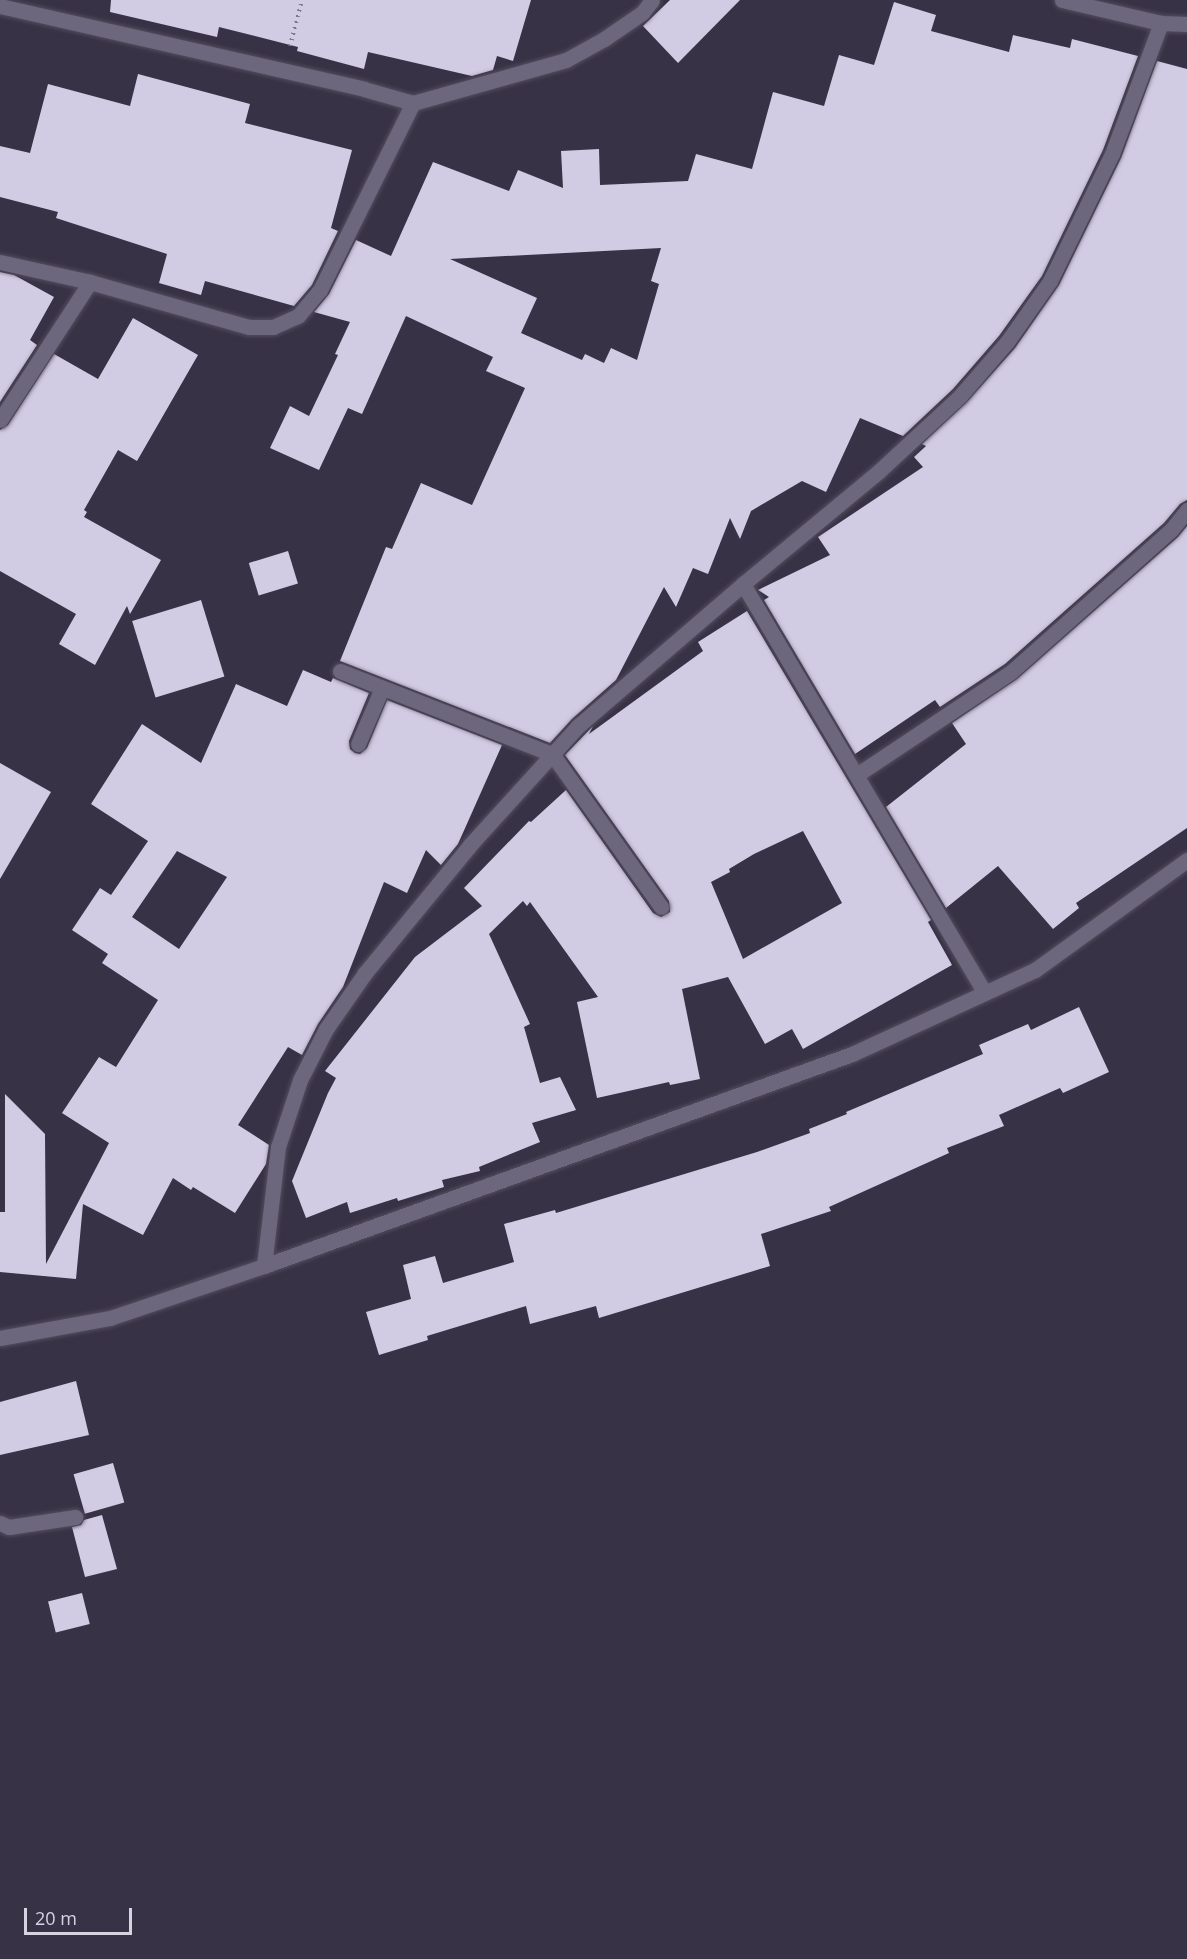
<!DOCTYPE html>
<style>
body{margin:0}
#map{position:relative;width:1187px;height:1959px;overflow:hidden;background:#383246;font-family:"Open Sans",sans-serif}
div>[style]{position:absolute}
.building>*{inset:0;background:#d2cbe4;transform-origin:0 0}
.path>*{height:4px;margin-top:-2px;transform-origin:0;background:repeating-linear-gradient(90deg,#7d7889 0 1.5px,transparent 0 6px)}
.roads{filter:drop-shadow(0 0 2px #534e5e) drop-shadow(0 0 2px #534e5e)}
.service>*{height:15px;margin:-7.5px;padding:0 7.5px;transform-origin:7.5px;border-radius:7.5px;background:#6d677d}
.minor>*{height:15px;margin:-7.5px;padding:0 7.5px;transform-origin:7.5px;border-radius:7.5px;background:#6d677d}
.tertiary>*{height:15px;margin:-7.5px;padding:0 7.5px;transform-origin:7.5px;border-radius:7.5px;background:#6d677d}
span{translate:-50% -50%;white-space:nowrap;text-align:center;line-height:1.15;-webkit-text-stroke:6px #383246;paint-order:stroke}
.scale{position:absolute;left:24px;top:1908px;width:108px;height:27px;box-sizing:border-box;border:3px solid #d7d3e0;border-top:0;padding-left:8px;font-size:18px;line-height:21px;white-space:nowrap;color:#d7d3e0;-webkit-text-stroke:4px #383246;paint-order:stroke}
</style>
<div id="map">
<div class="building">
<div style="clip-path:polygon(111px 0,531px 0,513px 61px,497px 56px,493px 70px,472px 76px,368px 52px,364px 69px,297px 51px,298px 47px,219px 27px,217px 37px,110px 12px)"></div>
<div style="clip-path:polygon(670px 0,740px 0,678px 63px,643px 26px)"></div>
<div style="clip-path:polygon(evenodd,894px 2px,936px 15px,931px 31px,1009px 52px,1013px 35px,1070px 48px,1072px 39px,1138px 56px,1103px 150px,1042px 276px,999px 336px,953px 389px,903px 436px,860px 418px,826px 492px,802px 481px,751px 511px,740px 539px,730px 518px,708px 574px,693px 568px,676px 607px,664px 587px,616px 680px,572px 719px,550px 743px,340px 661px,386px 547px,392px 549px,421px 483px,472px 505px,525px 388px,486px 371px,493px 357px,406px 316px,362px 414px,348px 408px,319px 470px,270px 448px,290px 406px,309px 416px,338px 355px,335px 354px,350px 322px,314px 312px,329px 294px,356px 240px,391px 256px,433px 162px,509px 191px,518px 170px,563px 188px,561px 151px,599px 149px,600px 185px,688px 181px,696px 154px,752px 169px,773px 92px,824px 106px,839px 55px,874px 65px,894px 2px,661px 248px,651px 281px,659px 284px,637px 360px,611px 348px,604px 363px,585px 354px,582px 360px,521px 333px,537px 298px,450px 259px,661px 248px)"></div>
<div style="clip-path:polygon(1157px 61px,1187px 69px,1187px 500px,1180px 504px,1164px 523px,1005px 664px,940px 707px,935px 700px,855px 754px,764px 600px,769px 597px,758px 590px,830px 555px,818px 537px,923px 467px,914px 457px,926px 446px,922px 444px,967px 402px,1015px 348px,1059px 285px,1121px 158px)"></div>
<div style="clip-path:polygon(138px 74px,250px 104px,245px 123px,352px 150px,331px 228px,338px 231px,312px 285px,294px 306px,205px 281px,201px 295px,159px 283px,167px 254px,56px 218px,58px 212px,0 197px,0 146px,30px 153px,48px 84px,130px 106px)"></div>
<div style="clip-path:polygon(0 272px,14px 275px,54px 297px,30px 340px,37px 345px,0 402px)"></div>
<div style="clip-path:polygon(133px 318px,198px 355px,137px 461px,118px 450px,84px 510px,87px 512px,84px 517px,161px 560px,130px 614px,127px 606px,95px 665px,59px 644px,76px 614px,0 571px,0 430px,8px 425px,54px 354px,98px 379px)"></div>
<div style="clip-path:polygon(1187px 526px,1187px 828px,1076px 903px,1079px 908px,1053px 929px,998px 866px,946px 908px,886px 807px,966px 744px,952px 723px,1017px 679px,1178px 537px)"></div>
<div style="left:288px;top:551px;width:34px;height:41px;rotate:73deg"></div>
<div style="left:201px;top:600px;width:80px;height:72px;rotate:73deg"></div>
<div style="clip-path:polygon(evenodd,747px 611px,931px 920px,928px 922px,952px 965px,803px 1049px,792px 1029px,765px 1044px,728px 977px,682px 989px,700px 1079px,670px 1085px,669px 1082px,597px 1098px,577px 1002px,598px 997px,530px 902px,527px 906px,523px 901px,489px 934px,530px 1024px,524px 1027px,540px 1083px,560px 1077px,576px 1110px,532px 1123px,540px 1142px,479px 1167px,480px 1171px,442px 1180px,444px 1187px,398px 1201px,397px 1198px,350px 1213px,347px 1202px,306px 1218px,292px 1181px,328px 1093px,336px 1078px,325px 1071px,415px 957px,482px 906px,464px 888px,529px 821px,531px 822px,566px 790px,653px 913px,661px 917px,670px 912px,669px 901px,565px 755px,593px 726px,589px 734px,703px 651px,698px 642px,747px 611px,803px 831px,842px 903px,743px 959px,711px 882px,730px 872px,729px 869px,754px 854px,803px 831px)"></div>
<div style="clip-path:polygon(evenodd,303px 670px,331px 682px,333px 678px,369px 693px,349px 741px,350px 749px,355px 753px,360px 754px,367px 748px,387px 700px,502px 745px,458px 844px,441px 865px,426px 850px,407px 893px,384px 882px,343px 987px,318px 1024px,302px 1055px,288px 1047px,238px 1125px,269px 1145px,266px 1164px,235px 1213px,193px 1187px,191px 1190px,173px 1178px,143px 1235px,83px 1204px,76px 1279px,0 1272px,0 1212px,5px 1212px,5px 1094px,45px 1134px,46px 1264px,109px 1143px,62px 1113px,99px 1057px,116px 1067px,158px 1000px,102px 963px,108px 954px,72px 930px,100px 888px,111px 895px,148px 841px,91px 804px,142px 724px,201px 763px,236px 684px,287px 706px,303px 670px,177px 851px,227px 877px,179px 949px,132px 917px,177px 851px)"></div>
<div style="clip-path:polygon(0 763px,51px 792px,0 879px)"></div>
<div style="clip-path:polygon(1079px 1007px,1109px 1072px,1063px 1093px,1060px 1088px,999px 1115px,1004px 1126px,947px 1148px,949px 1153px,829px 1207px,831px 1211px,761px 1234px,770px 1266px,599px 1318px,596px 1306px,530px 1324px,526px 1306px,427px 1336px,428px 1340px,379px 1355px,366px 1312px,411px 1299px,403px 1265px,435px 1256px,443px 1283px,514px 1262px,504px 1224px,555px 1210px,556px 1213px,757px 1152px,810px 1133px,809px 1129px,847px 1114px,846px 1112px,983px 1054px,979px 1045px,1028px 1024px,1031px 1030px)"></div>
<div style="clip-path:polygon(76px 1381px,89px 1435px,0 1455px,0 1402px)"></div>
<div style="left:113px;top:1463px;width:41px;height:41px;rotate:74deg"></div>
<div style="clip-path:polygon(102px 1515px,117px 1569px,85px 1577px,72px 1527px,81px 1525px,84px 1520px)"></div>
<div style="left:82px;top:1593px;width:32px;height:35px;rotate:76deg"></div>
</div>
<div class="path">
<div style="left:290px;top:46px;width:48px;rotate:-75.4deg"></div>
</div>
<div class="roads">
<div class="service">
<div style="left:358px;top:744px;width:61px;rotate:-66.8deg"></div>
<div style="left:0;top:1523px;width:10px;rotate:24deg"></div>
<div style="left:9px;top:1527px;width:67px;rotate:-8.6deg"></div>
</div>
<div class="minor">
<div style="left:0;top:6px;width:373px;rotate:12.8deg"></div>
<div style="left:364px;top:89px;width:51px;rotate:15.9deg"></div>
<div style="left:0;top:262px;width:92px;rotate:12.5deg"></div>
<div style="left:90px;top:282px;width:165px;rotate:15.8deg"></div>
<div style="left:249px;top:327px;width:24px"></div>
<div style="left:273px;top:327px;width:27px;rotate:-24deg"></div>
<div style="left:298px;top:316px;width:34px;rotate:-50deg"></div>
<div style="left:320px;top:290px;width:209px;rotate:-63.6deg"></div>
<div style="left:413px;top:103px;width:159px;rotate:-15.7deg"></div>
<div style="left:566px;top:60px;width:43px;rotate:-28.9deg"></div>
<div style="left:604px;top:39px;width:46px;rotate:-34.4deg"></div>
<div style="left:642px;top:13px;width:16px;rotate:-52deg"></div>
<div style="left:0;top:420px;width:165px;rotate:-56.9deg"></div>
<div style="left:743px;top:584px;width:475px;rotate:59.4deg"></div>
<div style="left:340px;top:671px;width:228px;rotate:21.4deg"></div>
<div style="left:552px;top:754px;width:188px;rotate:54.5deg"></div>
<div style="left:858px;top:774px;width:184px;rotate:-33.7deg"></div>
<div style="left:1011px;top:672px;width:214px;rotate:-41.6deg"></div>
<div style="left:1171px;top:530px;width:26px;rotate:-51deg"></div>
<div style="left:264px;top:1266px;width:120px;rotate:-83.3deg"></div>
<div style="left:278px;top:1147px;width:71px;rotate:-71.8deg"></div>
<div style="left:300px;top:1080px;width:57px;rotate:-63deg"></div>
<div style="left:326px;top:1029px;width:68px;rotate:-55.1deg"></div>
<div style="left:365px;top:973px;width:166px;rotate:-50.6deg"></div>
<div style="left:470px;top:845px;width:161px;rotate:-47.8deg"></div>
<div style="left:578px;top:726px;width:218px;rotate:-40.7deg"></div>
<div style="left:743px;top:584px;width:175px;rotate:-39.7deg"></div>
<div style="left:878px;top:472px;width:112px;rotate:-42.8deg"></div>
<div style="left:960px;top:396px;width:72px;rotate:-49deg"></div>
<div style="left:1007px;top:342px;width:75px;rotate:-54.8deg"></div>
<div style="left:1050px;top:281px;width:141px;rotate:-64deg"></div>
<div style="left:1112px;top:154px;width:140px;rotate:-69.5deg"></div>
</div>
<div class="tertiary">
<div style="left:1062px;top:0;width:102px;rotate:13.1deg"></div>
<div style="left:1161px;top:23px;width:26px;rotate:2deg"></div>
<div style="left:0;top:1338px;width:112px;rotate:-10.3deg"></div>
<div style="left:110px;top:1318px;width:163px;rotate:-18.7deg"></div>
<div style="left:264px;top:1266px;width:625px;rotate:-19.83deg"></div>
<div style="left:852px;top:1054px;width:201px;rotate:-24.7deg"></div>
<div style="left:1035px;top:970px;width:188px;rotate:-35.9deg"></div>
</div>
</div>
<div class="scale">20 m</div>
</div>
